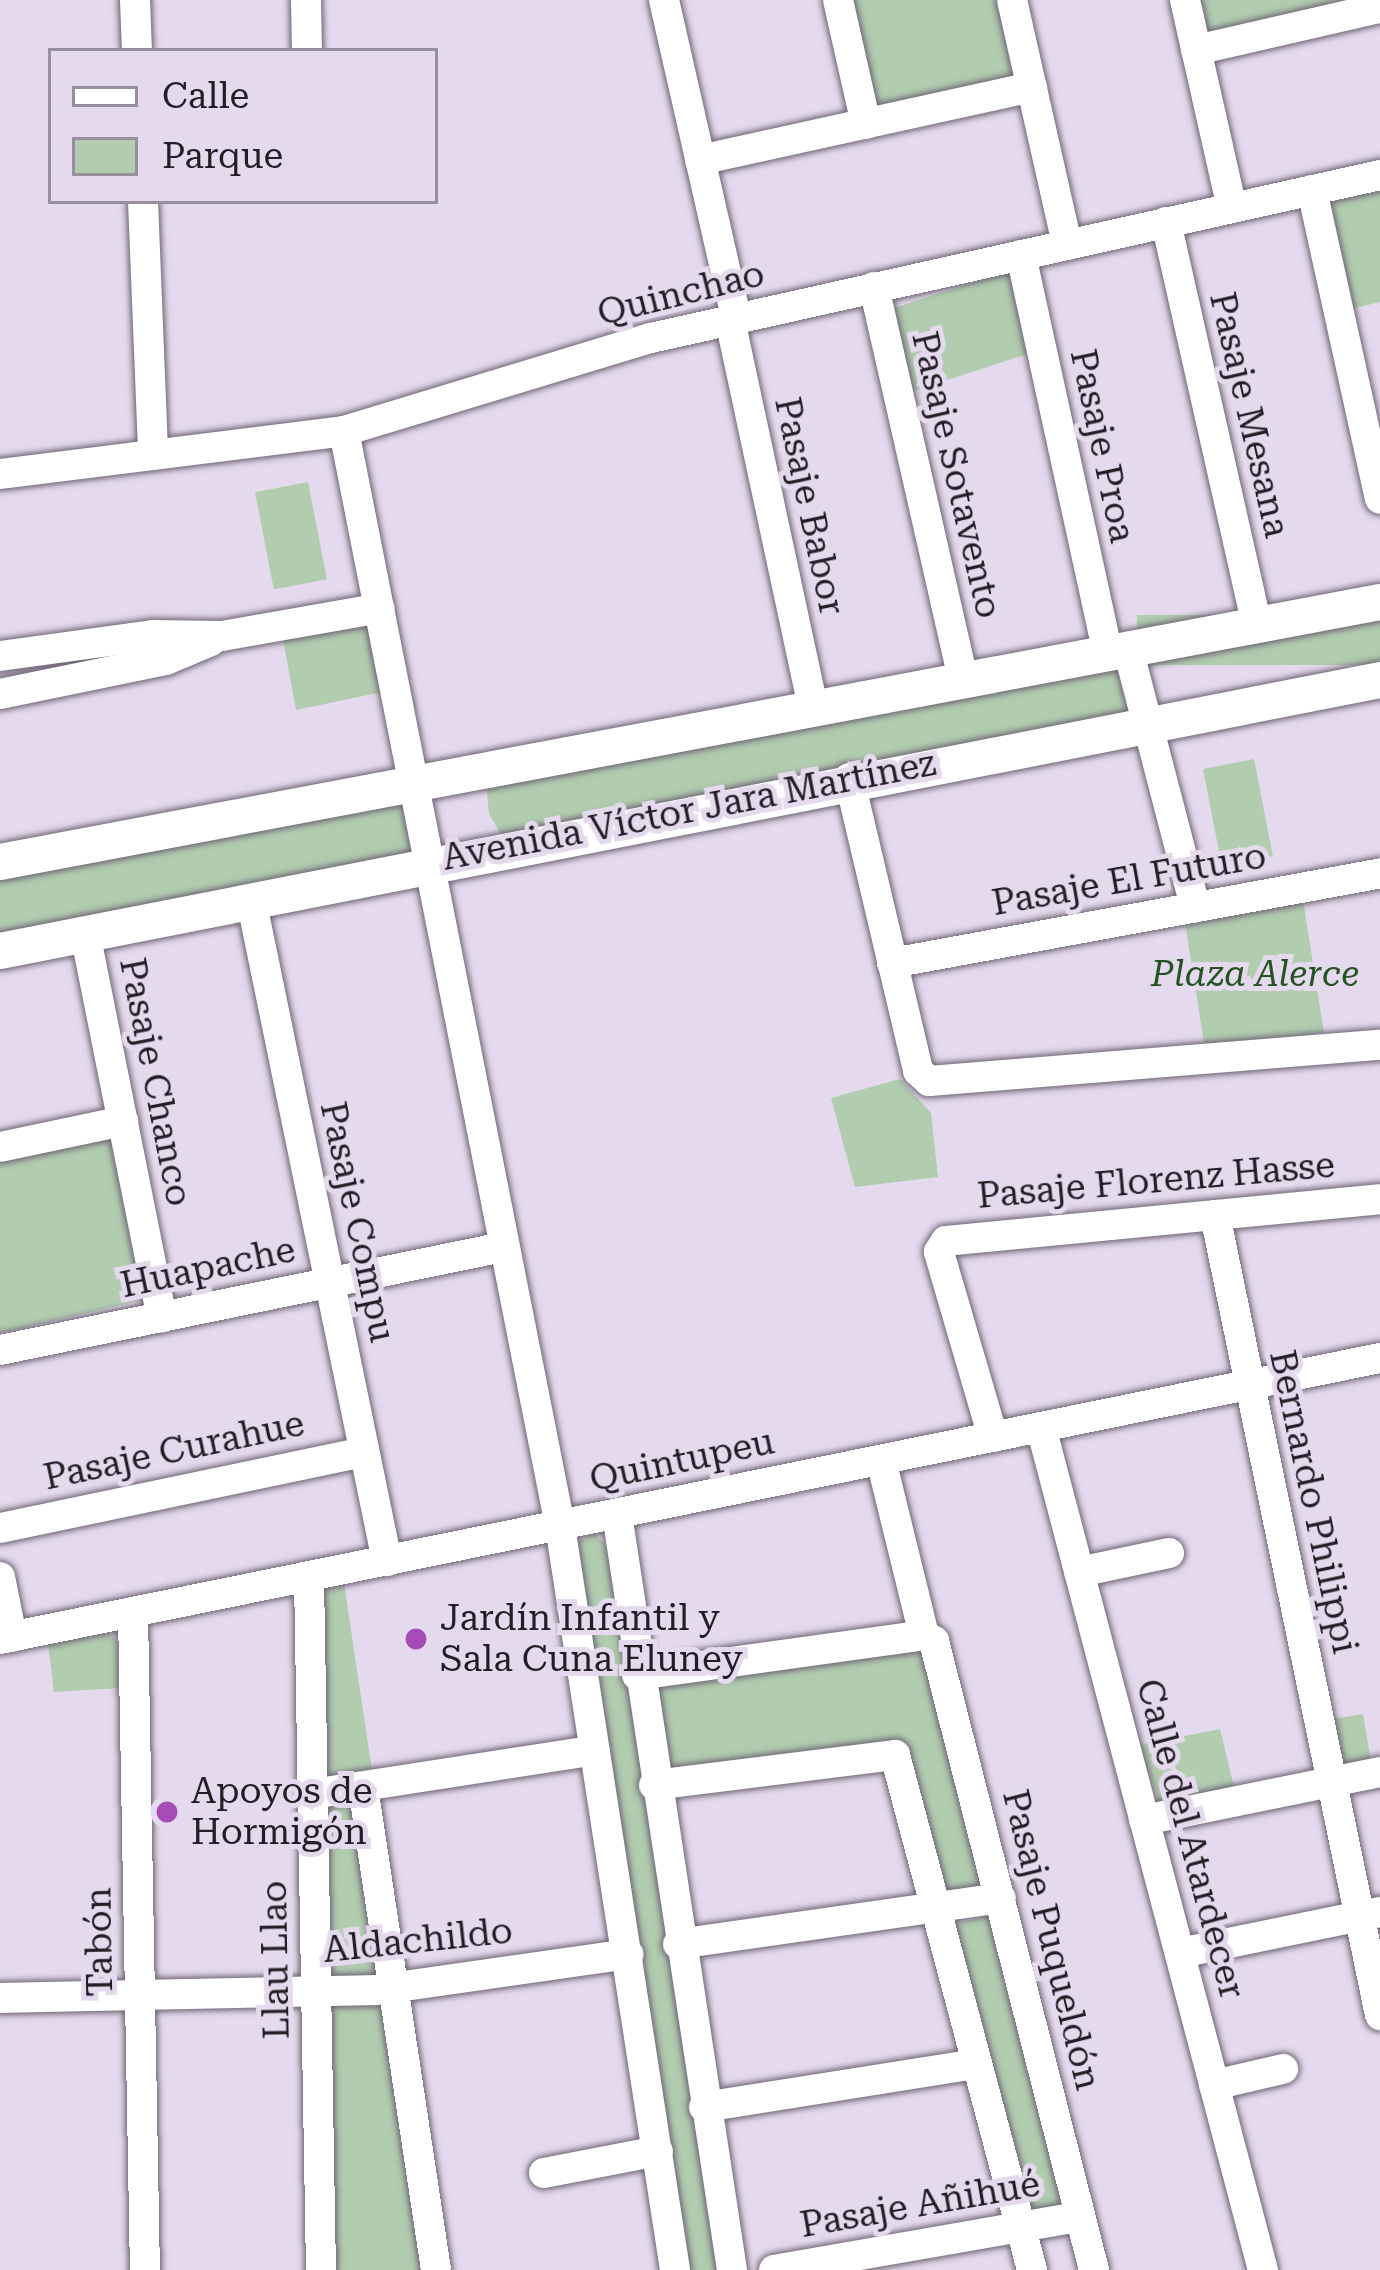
<!DOCTYPE html>
<meta charset="utf-8">
<style>
body{margin:0}
#map{position:relative;width:1380px;height:2270px;overflow:hidden;background:#e5daed;font-family:"Roboto Serif",serif}
div>[style]{position:absolute}
.green>*{inset:0;background:#b1ccaf;transform-origin:0 0}
.roads{filter:drop-shadow(0 0 3px #6f6576) drop-shadow(0 0 3px #6f6576)}
.minor>*{height:30px;margin:-15px;padding:0 15px;transform-origin:15px;border-radius:15px;background:#fff}
.major>*{height:36px;margin:-18px;padding:0 18px;transform-origin:18px;border-radius:18px;background:#fff}
.dots>*{width:33px;height:33px;translate:-50% -50%;box-sizing:border-box;border:6px solid #e5daed;border-radius:50%}
span{translate:-50% -50%;white-space:nowrap;text-align:center;line-height:1.15;-webkit-text-stroke:10px #e5daed;paint-order:stroke}
.street-label{font-size:36px;color:#221e25}
.park-label{font-size:36px;color:#255324;font-style:italic}
.poi-label{font-size:36px;color:#221e25}
.left{translate:0 -50%;text-align:left}
.legend{position:absolute;left:48px;top:48px;width:390px;height:156px;box-sizing:border-box;background:#e5daed;border:3px solid #978f9d;margin:0;padding:15px 21px;list-style:none;font-size:36px;color:#221e25}
.legend li{display:flex;align-items:center;gap:24px;height:60px}
.legend b{width:60px;border:3px solid #978f9d}
</style>
<div id="map">
<div class="green">
<div style="clip-path:polygon(844px 0,1005px 0,1019px 78px,878px 113px)"></div>
<div style="clip-path:polygon(1195px 0,1351px 0,1207px 37px)"></div>
<div style="clip-path:polygon(1380px 186px,1380px 302px,1346px 310px,1325px 201px)"></div>
<div style="left:1011px;top:270px;width:85px;height:130px;rotate:72deg"></div>
<div style="left:308px;top:482px;width:99px;height:54px;rotate:79deg"></div>
<div style="left:1380px;top:615px;width:50px;height:243px;rotate:90deg"></div>
<div style="clip-path:polygon(353px 621px,370px 626px,382px 692px,296px 710px,282px 634px)"></div>
<div style="clip-path:polygon(1115px 665px,1129px 711px,502px 836px,489px 814px,486px 782px)"></div>
<div style="left:1254px;top:759px;width:99px;height:52px;rotate:79deg"></div>
<div style="clip-path:polygon(404px 801px,415px 853px,0 937px,0 875px)"></div>
<div style="left:1302px;top:894px;width:140px;height:120px;rotate:81deg"></div>
<div style="clip-path:polygon(900px 1079px,931px 1113px,938px 1177px,855px 1187px,831px 1098px)"></div>
<div style="clip-path:polygon(114px 1138px,147px 1299px,0 1333px,0 1159px)"></div>
<div style="clip-path:polygon(594px 1532px,608px 1548px,719px 2270px,687px 2270px,577px 1543px)"></div>
<div style="clip-path:polygon(344px 1583px,373px 1777px,324px 1782px,318px 1589px)"></div>
<div style="clip-path:polygon(109px 1633px,117px 1640px,120px 1688px,54px 1692px,48px 1643px)"></div>
<div style="clip-path:polygon(921px 1642px,983px 1887px,946px 1892px,906px 1760px,668px 1773px,655px 1686px)"></div>
<div style="clip-path:polygon(1363px 1714px,1372px 1767px,1346px 1772px,1326px 1720px)"></div>
<div style="clip-path:polygon(1220px 1729px,1236px 1795px,1160px 1804px,1139px 1745px)"></div>
<div style="clip-path:polygon(351px 1795px,378px 1977px,324px 1976px,317px 1801px)"></div>
<div style="left:993px;top:1914px;width:302px;height:46px;rotate:75deg"></div>
<div style="clip-path:polygon(385px 2002px,431px 2270px,326px 2270px,324px 2006px)"></div>
</div>
<div class="roads">
<div class="minor">
<div style="left:135px;top:0;width:51px;rotate:87.8deg"></div>
<div style="left:306px;top:0;width:51px;rotate:88.9deg"></div>
<div style="left:664px;top:0;width:326px;rotate:77.2deg"></div>
<div style="left:838px;top:0;width:127px;rotate:77.3deg"></div>
<div style="left:1012px;top:0;width:251px;rotate:77.3deg"></div>
<div style="left:1185px;top:0;width:213px;rotate:77.3deg"></div>
<div style="left:1196px;top:50px;width:189px;rotate:-12.9deg"></div>
<div style="left:700px;top:160px;width:340px;rotate:-12.4deg"></div>
<div style="left:1312px;top:190px;width:316px;rotate:77.6deg"></div>
<div style="left:143px;top:201px;width:254px;rotate:87.7deg"></div>
<div style="left:1166px;top:222px;width:413px;rotate:77.3deg"></div>
<div style="left:1021px;top:255px;width:407px;rotate:77.7deg"></div>
<div style="left:874px;top:287px;width:403px;rotate:77.2deg"></div>
<div style="left:730px;top:320px;width:397px;rotate:77.9deg"></div>
<div style="left:344px;top:431px;width:1116px;rotate:78.84deg"></div>
<div style="left:560px;top:1526px;width:753px;rotate:81.21deg"></div>
<div style="left:0;top:474px;width:347px;rotate:-7.1deg"></div>
<div style="left:344px;top:431px;width:321px;rotate:-16.9deg"></div>
<div style="left:651px;top:338px;width:747px;rotate:-12.6deg"></div>
<div style="left:1128px;top:649px;width:267px;rotate:75.4deg"></div>
<div style="left:0;top:656px;width:154px;rotate:-7.8deg"></div>
<div style="left:153px;top:635px;width:69px;rotate:0.8deg"></div>
<div style="left:222px;top:636px;width:160px;rotate:-10deg"></div>
<div style="left:0;top:694px;width:169px;rotate:-11.6deg"></div>
<div style="left:166px;top:660px;width:49px;rotate:-22.9deg"></div>
<div style="left:849px;top:778px;width:301px;rotate:76.7deg"></div>
<div style="left:918px;top:1071px;width:15px;rotate:42deg"></div>
<div style="left:929px;top:1081px;width:452px;rotate:-4.6deg"></div>
<div style="left:251px;top:899px;width:676px;rotate:78.39deg"></div>
<div style="left:85px;top:933px;width:392px;rotate:78.7deg"></div>
<div style="left:892px;top:963px;width:496px;rotate:-10.4deg"></div>
<div style="left:0;top:1147px;width:126px;rotate:-11.9deg"></div>
<div style="left:1215px;top:1215px;width:817px;rotate:78.35deg"></div>
<div style="left:0;top:1350px;width:513px;rotate:-11.57deg"></div>
<div style="left:1041px;top:1427px;width:872px;rotate:75.25deg"></div>
<div style="left:993px;top:1437px;width:193px;rotate:-106.3deg"></div>
<div style="left:939px;top:1252px;width:13px;rotate:-58deg"></div>
<div style="left:946px;top:1241px;width:436px;rotate:-5.5deg"></div>
<div style="left:881px;top:1460px;width:180px;rotate:76.2deg"></div>
<div style="left:617px;top:1514px;width:765px;rotate:81.35deg"></div>
<div style="left:0;top:1528px;width:372px;rotate:-11.8deg"></div>
<div style="left:1079px;top:1572px;width:92px;rotate:-11.9deg"></div>
<div style="left:0;top:1577px;width:61px;rotate:78.7deg"></div>
<div style="left:309px;top:1577px;width:693px;rotate:89.01deg"></div>
<div style="left:133px;top:1612px;width:658px;rotate:88.96deg"></div>
<div style="left:924px;top:1635px;width:12px;rotate:31deg"></div>
<div style="left:934px;top:1641px;width:649px;rotate:75.73deg"></div>
<div style="left:0;top:1639px;width:1408px;rotate:-11.51deg"></div>
<div style="left:637px;top:1675px;width:290px;rotate:-7.9deg"></div>
<div style="left:654px;top:1785px;width:243px;rotate:-7.1deg"></div>
<div style="left:895px;top:1755px;width:533px;rotate:75.1deg"></div>
<div style="left:363px;top:1787px;width:488px;rotate:81.4deg"></div>
<div style="left:312px;top:1794px;width:286px;rotate:-8.8deg"></div>
<div style="left:1144px;top:1820px;width:241px;rotate:-11.5deg"></div>
<div style="left:678px;top:1944px;width:326px;rotate:-8.1deg"></div>
<div style="left:1180px;top:1953px;width:204px;rotate:-11.6deg"></div>
<div style="left:0;top:1998px;width:376px;rotate:-1.2deg"></div>
<div style="left:376px;top:1990px;width:255px;rotate:-8.1deg"></div>
<div style="left:1214px;top:2085px;width:71px;rotate:-13.1deg"></div>
<div style="left:704px;top:2107px;width:276px;rotate:-9deg"></div>
<div style="left:544px;top:2173px;width:116px;rotate:-10.9deg"></div>
<div style="left:774px;top:2270px;width:310px;rotate:-9.9deg"></div>
</div>
<div class="major">
<div style="left:0;top:862px;width:1404px;rotate:-10.67deg"></div>
<div style="left:0;top:951px;width:1406px;rotate:-11.11deg"></div>
</div>
</div>
<div class="dots">
<div style="left:416px;top:1639px;background:#a64cb7"></div>
<div style="left:167px;top:1812px;background:#a64cb7"></div>
</div>
<div class="street-label">
<span style="left:681px;top:294px;rotate:-14deg">Quinchao</span>
<span style="left:1249px;top:415px;rotate:77deg">Pasaje Mesana</span>
<span style="left:1102px;top:446px;rotate:78deg">Pasaje Proa</span>
<span style="left:956px;top:475px;rotate:77deg">Pasaje Sotavento</span>
<span style="left:809px;top:506px;rotate:78deg">Pasaje Babor</span>
<span style="left:689px;top:811px;rotate:-11deg">Avenida Víctor Jara Martínez</span>
<span style="left:1129px;top:880px;rotate:-10deg">Pasaje El Futuro</span>
<span style="left:155px;top:1082px;rotate:79deg">Pasaje Chanco</span>
<span style="left:1156px;top:1181px;rotate:-5deg">Pasaje Florenz Hasse</span>
<span style="left:357px;top:1222px;rotate:78deg">Pasaje Compu</span>
<span style="left:208px;top:1268px;rotate:-12deg">Huapache</span>
<span style="left:174px;top:1451px;rotate:-12deg">Pasaje Curahue</span>
<span style="left:682px;top:1461px;rotate:-12deg">Quintupeu</span>
<span style="left:1313px;top:1502px;rotate:78deg">Bernardo Philippi</span>
<span style="left:1190px;top:1839px;rotate:75deg">Calle del Atardecer</span>
<span style="left:1051px;top:1940px;rotate:76deg">Pasaje Puqueldón</span>
<span style="left:418px;top:1941px;rotate:-6deg">Aldachildo</span>
<span style="left:100px;top:1942px;rotate:-91deg">Tabón</span>
<span style="left:276px;top:1960px;rotate:-91deg">Llau Llao</span>
<span style="left:920px;top:2205px;rotate:-10deg">Pasaje Añihué</span>
</div>
<div class="park-label">
<span style="left:1255px;top:975px">Plaza Alerce</span>
</div>
<div class="poi-label">
<span class="left" style="left:440px;top:1639px">Jardín Infantil y<br>Sala Cuna Eluney</span>
<span class="left" style="left:191px;top:1812px">Apoyos de<br>Hormigón</span>
</div>
<ul class="legend">
<li><b style="height:15px;background:#fff"></b>Calle</li>
<li><b style="height:33px;background:#b1ccaf"></b>Parque</li>
</ul>
</div>
